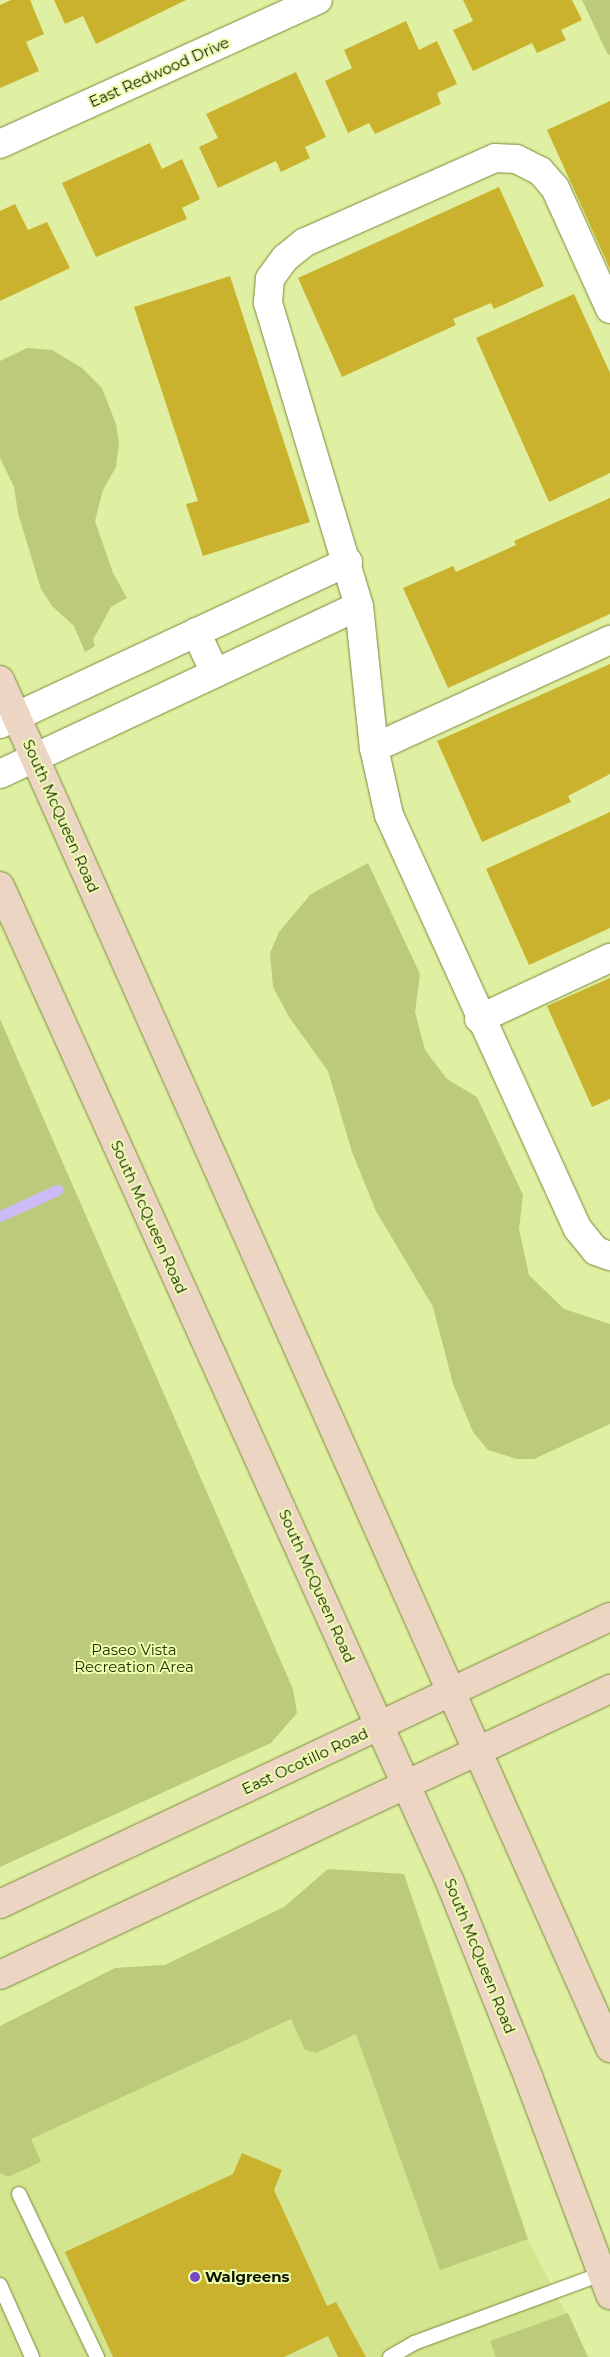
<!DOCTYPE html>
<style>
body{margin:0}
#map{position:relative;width:610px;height:2357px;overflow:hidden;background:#e0f0a2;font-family:Montserrat,sans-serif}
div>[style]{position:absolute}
.built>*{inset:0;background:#d4e590}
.green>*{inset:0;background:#bbcb7b}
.stream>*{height:11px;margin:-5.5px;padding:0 5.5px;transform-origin:5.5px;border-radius:5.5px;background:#cdbbf8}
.building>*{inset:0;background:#cab22f}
.roads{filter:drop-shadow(0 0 1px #7a883c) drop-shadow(0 0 1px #7a883c)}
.service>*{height:14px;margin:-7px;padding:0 7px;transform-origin:7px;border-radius:7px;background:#fff}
.minor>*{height:28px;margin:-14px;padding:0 14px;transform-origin:14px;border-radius:14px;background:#fff}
.secondary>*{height:28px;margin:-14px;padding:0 14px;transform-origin:14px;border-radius:14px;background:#ecd5c2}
.dots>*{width:14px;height:14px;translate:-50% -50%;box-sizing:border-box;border:2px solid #edfeaf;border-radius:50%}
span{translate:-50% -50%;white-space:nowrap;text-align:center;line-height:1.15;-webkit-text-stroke:4px #edfeaf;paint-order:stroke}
.street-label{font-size:15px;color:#0e1300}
.park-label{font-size:15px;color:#282f00}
.poi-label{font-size:15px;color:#0e1300;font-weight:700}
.left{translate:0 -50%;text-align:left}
</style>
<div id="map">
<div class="built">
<div style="clip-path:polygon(328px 1869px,404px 1874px,528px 2239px,588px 2357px,0 2357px,0 2026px,115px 1968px,165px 1965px,284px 1907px)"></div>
</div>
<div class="green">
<div style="clip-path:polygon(582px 0,610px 0,610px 55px,607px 53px)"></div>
<div style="clip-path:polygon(27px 348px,52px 350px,82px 368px,102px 388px,116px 424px,119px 443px,116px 467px,103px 490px,95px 521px,113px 573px,127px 598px,111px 607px,93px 640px,95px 646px,85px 652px,74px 626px,52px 606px,41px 589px,18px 513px,14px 487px,0 458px,0 361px)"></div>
<div style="clip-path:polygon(368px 863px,420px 974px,415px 1012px,425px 1050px,447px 1079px,477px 1097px,523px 1195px,519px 1229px,529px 1275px,564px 1309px,610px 1324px,610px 1424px,534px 1459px,517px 1459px,488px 1450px,473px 1432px,453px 1384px,433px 1307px,376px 1211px,352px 1152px,328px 1071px,289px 1017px,273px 987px,270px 953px,279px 932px,311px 894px)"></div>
<div style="clip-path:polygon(0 1019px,293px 1689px,297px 1713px,271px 1743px,0 1867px)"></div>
<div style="clip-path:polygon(328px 1869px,404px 1874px,528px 2239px,440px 2270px,356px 2034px,316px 2053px,305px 2050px,291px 2019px,31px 2139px,41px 2162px,8px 2177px,0 2173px,0 2026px,115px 1968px,165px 1965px,284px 1907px)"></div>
<div style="clip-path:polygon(568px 2313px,588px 2357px,496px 2357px,490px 2341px)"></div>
</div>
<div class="stream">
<div style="left:0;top:1216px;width:63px;rotate:-24.5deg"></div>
</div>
<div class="building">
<div style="clip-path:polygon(11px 0,30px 0,44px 34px,26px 42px,39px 71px,0 88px,0 5px)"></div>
<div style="clip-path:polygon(54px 0,186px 0,96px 44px,83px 16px,65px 24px)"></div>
<div style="clip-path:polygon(463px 0,572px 0,582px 20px,561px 30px,566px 40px,537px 53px,532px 43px,473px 71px,453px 30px,473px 21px)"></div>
<div style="clip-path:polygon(406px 21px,419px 50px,437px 41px,457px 84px,437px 93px,441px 104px,375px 134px,369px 123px,348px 133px,325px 81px,352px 68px,344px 50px)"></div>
<div style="clip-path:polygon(296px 72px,326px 137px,305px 147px,310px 158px,281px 172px,276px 161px,218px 188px,199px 147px,218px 138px,206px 114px)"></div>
<div style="clip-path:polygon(610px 101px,610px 269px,547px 130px)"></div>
<div style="clip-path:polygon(150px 143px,162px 169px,182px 159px,200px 199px,182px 208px,187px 219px,96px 257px,62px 183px)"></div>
<div style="clip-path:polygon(499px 187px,544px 286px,494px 309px,491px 303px,453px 319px,456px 325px,342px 377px,298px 278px)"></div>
<div style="clip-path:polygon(15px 204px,28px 230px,47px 222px,70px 268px,0 301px,0 211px)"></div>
<div style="clip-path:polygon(230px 276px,310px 522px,203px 556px,186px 504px,198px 501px,134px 307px)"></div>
<div style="clip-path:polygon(574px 294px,610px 373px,610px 473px,549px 502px,476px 338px)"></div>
<div style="clip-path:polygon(610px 498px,610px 614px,448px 688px,403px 588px,453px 566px,456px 572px,516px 545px,514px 541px)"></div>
<div style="clip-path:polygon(610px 664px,610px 774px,568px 796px,571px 802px,482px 842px,437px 741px)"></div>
<div style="clip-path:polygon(610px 812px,610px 928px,529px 965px,486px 869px)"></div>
<div style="clip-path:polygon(610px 978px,610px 1099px,592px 1107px,547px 1006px)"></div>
<div style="clip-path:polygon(242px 2153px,282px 2170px,274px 2190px,327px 2306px,336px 2302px,366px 2357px,338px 2357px,328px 2336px,284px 2357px,113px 2357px,65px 2252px,233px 2174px)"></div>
</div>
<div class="roads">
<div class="service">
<div style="left:19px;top:2194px;width:181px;rotate:64.4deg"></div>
<div style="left:0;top:2285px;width:79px;rotate:66deg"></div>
<div style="left:390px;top:2357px;width:28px;rotate:-30deg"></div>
<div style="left:414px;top:2343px;width:200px;rotate:-20.2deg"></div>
</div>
<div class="minor">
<div style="left:0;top:144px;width:349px;rotate:-24.4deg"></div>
<div style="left:610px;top:309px;width:133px;rotate:-114.4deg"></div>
<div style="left:555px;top:188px;width:23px;rotate:-131deg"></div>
<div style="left:540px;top:171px;width:27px;rotate:-153deg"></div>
<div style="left:516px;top:159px;width:21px;rotate:-177deg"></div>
<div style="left:495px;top:158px;width:208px;rotate:156.1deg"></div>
<div style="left:305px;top:242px;width:26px;rotate:141deg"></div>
<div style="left:285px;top:258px;width:26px;rotate:126deg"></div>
<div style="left:270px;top:279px;width:24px;rotate:95deg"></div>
<div style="left:268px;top:303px;width:316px;rotate:73.3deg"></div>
<div style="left:359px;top:606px;width:143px;rotate:84deg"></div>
<div style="left:374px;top:748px;width:69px;rotate:77.4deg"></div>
<div style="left:389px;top:815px;width:455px;rotate:65.5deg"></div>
<div style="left:578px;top:1229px;width:28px;rotate:51deg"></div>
<div style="left:596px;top:1251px;width:15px;rotate:20deg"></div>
<div style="left:196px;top:632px;width:45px;rotate:65.1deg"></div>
<div style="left:0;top:724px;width:384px;rotate:-25deg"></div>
<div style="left:374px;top:748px;width:260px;rotate:-24.6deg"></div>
<div style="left:0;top:774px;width:396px;rotate:-25.1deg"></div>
<div style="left:479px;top:1019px;width:145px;rotate:-25deg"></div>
</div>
<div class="secondary">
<div style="left:0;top:680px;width:1498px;rotate:65.97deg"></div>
<div style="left:0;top:886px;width:1093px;rotate:65.69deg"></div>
<div style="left:450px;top:1882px;width:212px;rotate:68.1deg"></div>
<div style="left:529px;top:2079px;width:231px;rotate:69.4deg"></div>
<div style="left:0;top:1904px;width:674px;rotate:-25.2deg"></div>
<div style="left:0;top:1975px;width:674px;rotate:-25.12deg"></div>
</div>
</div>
<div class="dots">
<div style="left:195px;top:2277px;background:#7848c0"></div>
</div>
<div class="street-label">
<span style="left:159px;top:72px;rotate:-24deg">East Redwood Drive</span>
<span style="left:61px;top:816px;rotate:66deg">South McQueen Road</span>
<span style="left:149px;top:1217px;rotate:66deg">South McQueen Road</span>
<span style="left:317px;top:1586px;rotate:66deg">South McQueen Road</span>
<span style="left:305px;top:1761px;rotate:-25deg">East Ocotillo Road</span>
<span style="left:480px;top:1956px;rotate:68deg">South McQueen Road</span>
</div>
<div class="park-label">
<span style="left:134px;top:1658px">Paseo Vista<br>Recreation Area</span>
</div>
<div class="poi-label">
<span class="left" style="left:205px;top:2277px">Walgreens</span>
</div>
</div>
